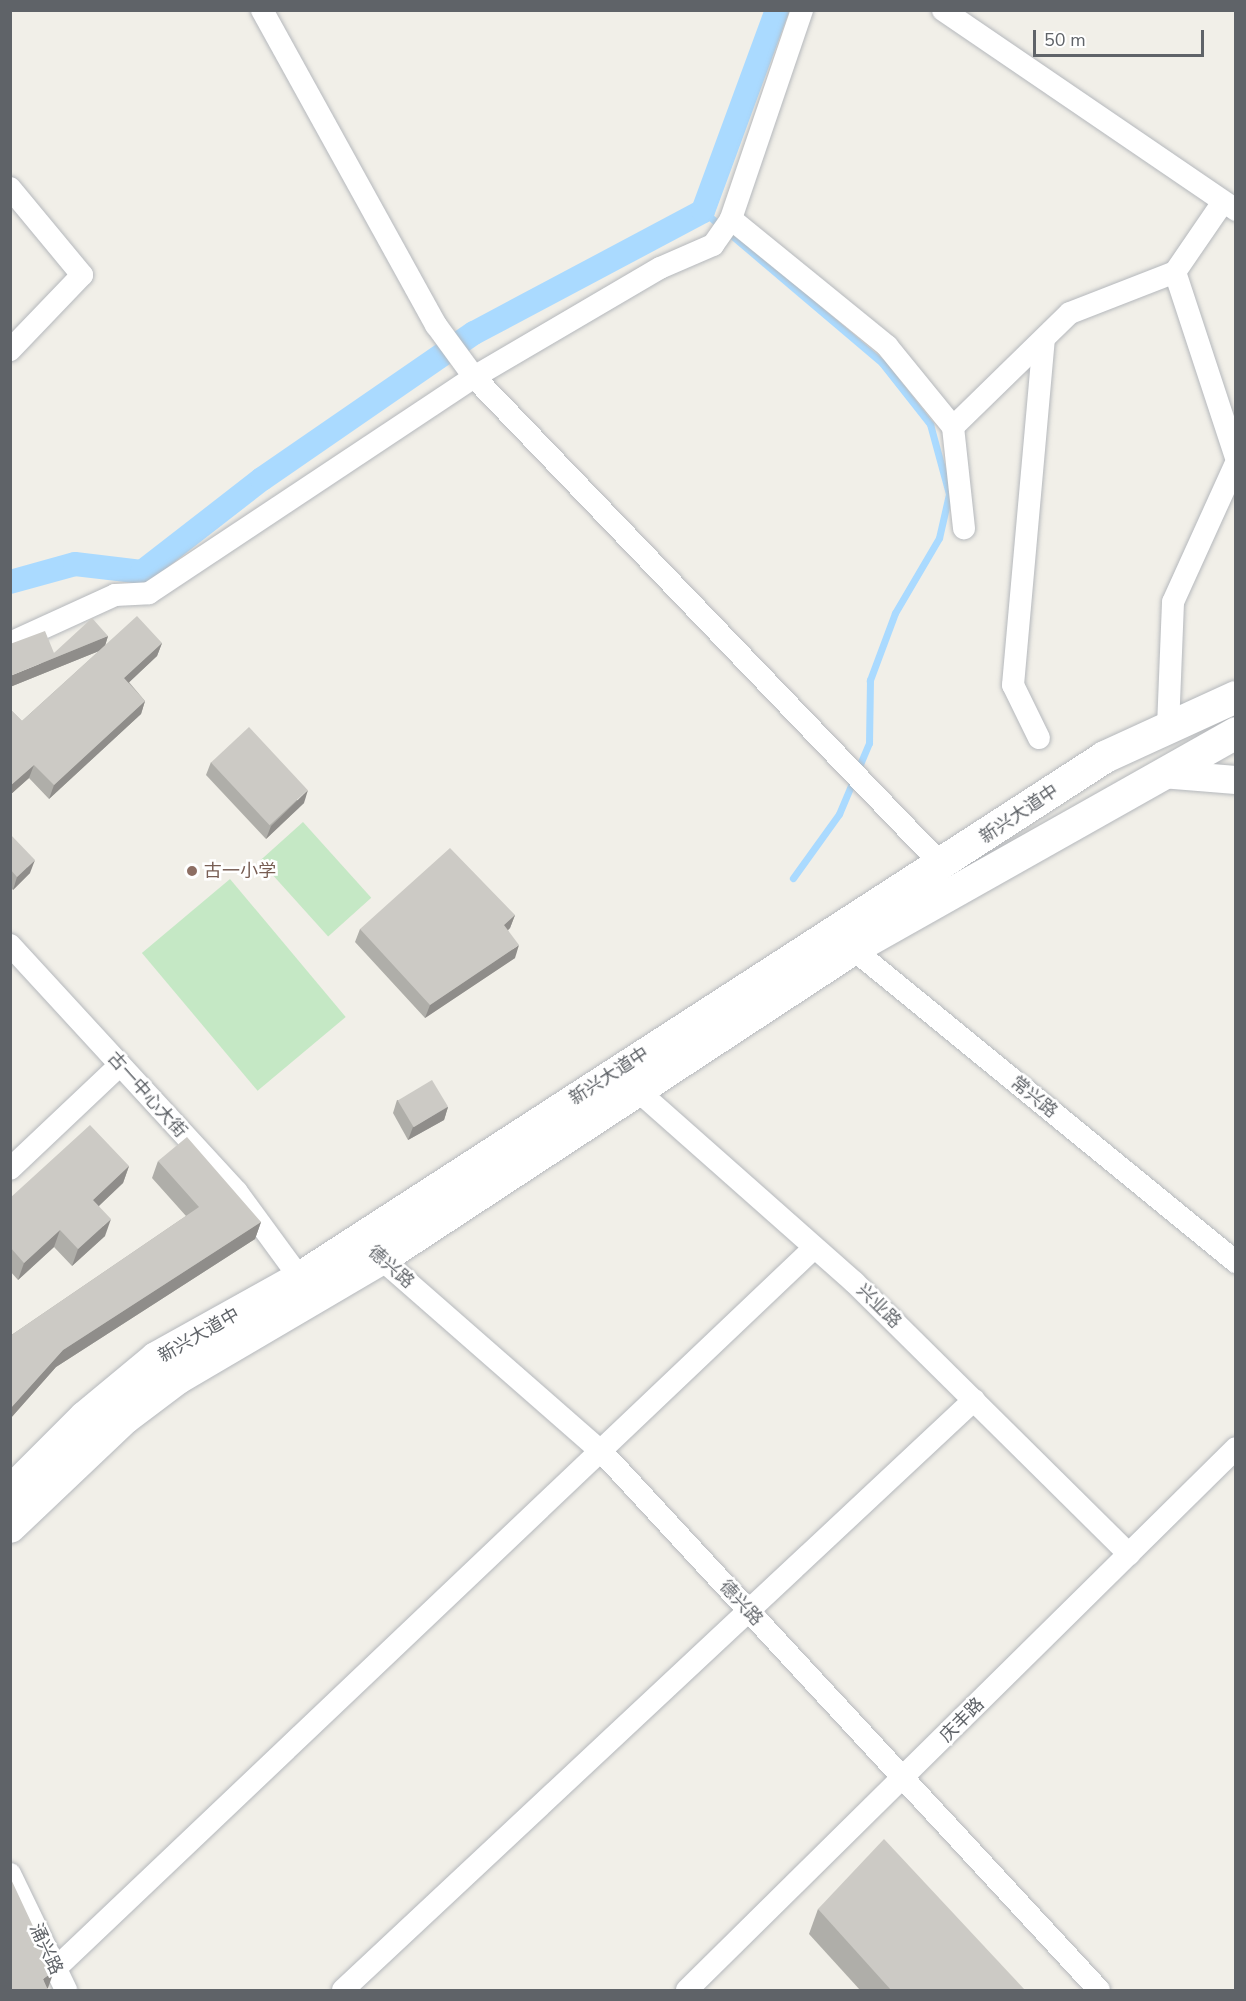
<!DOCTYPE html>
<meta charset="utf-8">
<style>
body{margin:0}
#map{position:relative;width:1246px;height:2001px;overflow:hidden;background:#f1efe8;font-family:"Nunito Sans","Noto Sans SC",sans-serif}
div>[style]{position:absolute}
.green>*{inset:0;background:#c5e8c5;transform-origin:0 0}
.stream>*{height:7px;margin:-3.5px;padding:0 3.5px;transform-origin:3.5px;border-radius:3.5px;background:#aadaff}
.canal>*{height:24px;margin:-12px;padding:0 12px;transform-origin:12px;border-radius:12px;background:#aadaff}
.roads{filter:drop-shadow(0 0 2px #b5b8bc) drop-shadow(0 0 2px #b5b8bc)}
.minor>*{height:22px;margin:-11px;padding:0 11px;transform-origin:11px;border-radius:11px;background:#fff}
.tertiary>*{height:28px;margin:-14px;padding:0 14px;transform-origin:14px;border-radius:14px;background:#fff}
.secondary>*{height:32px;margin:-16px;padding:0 16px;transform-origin:16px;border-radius:16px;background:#fff}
.wall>*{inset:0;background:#afaea9}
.shaded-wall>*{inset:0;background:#8f8d8a}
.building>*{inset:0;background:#cccac5;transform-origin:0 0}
.dots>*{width:16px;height:16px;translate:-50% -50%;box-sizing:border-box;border:3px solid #fff;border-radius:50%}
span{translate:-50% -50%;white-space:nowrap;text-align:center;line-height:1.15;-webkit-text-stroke:5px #fff;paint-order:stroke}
.street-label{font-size:18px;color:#5f6368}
.education-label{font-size:18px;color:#785e54}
.left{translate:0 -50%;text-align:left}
.frame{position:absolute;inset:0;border:12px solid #5f6368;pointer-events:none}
.scale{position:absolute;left:1033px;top:30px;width:171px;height:27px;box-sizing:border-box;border:3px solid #5f6368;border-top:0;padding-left:8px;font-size:18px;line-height:21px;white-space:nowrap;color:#5f6368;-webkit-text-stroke:4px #fff;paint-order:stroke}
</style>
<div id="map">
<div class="green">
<div style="left:303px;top:822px;width:102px;height:58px;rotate:48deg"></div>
<div style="left:230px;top:879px;width:180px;height:115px;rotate:50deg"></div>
</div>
<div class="stream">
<div style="left:703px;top:211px;width:235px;rotate:40.3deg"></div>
<div style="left:882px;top:363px;width:78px;rotate:51.8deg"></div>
<div style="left:930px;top:424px;width:73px;rotate:74.8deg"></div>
<div style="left:949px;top:494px;width:45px;rotate:102.8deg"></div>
<div style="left:939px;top:538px;width:87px;rotate:120.4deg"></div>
<div style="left:895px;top:613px;width:72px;rotate:110.5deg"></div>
<div style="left:870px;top:680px;width:63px;rotate:90.9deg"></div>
<div style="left:869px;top:743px;width:77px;rotate:112.9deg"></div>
<div style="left:839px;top:814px;width:79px;rotate:125.7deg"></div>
</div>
<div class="canal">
<div style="left:10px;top:582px;width:67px;rotate:-15.5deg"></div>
<div style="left:75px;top:564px;width:67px;rotate:6.8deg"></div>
<div style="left:142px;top:572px;width:152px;rotate:-37.8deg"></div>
<div style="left:262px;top:479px;width:257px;rotate:-34.6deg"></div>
<div style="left:474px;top:333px;width:259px;rotate:-28deg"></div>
<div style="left:703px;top:211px;width:214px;rotate:-69.8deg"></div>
</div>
<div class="roads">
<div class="minor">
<div style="left:262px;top:10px;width:360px;rotate:61.1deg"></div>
<div style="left:436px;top:325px;width:64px;rotate:53.8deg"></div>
<div style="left:474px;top:377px;width:676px;rotate:46.2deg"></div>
<div style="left:802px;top:10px;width:221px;rotate:108.8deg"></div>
<div style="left:731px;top:219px;width:201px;rotate:39.1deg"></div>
<div style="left:887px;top:346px;width:104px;rotate:50.8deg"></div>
<div style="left:953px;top:427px;width:102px;rotate:83.8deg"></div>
<div style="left:943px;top:10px;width:355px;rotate:34.3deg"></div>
<div style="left:10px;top:188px;width:113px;rotate:50.4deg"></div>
<div style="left:82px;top:275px;width:104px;rotate:133.8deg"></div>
<div style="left:1223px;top:202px;width:85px;rotate:124.4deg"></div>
<div style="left:1175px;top:272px;width:196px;rotate:71.8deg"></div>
<div style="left:953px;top:427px;width:163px;rotate:-44.3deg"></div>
<div style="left:1070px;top:313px;width:113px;rotate:-21.3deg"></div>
<div style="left:10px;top:643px;width:115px;rotate:-24.6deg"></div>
<div style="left:115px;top:595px;width:34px;rotate:-3deg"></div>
<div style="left:149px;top:593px;width:390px;rotate:-33.6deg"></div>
<div style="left:474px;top:377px;width:216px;rotate:-30.4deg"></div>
<div style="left:660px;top:268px;width:58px;rotate:-23.5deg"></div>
<div style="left:713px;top:245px;width:32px;rotate:-55deg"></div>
<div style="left:1168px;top:727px;width:125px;rotate:-87.7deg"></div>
<div style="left:1173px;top:602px;width:153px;rotate:-65.6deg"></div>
<div style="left:1039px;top:738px;width:59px;rotate:-116.1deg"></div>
<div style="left:1013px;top:685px;width:347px;rotate:-84.9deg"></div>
<div style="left:842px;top:940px;width:509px;rotate:39.26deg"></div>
<div style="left:10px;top:945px;width:335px;rotate:47.4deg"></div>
<div style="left:237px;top:1192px;width:107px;rotate:53.8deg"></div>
<div style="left:628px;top:1082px;width:302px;rotate:41.5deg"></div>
<div style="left:854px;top:1282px;width:387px;rotate:44.7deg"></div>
<div style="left:10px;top:1169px;width:151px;rotate:-43.4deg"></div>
<div style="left:371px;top:1250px;width:307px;rotate:41.2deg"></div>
<div style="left:602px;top:1452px;width:732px;rotate:47.27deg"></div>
<div style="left:10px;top:1874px;width:129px;rotate:64.2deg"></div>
<div style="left:55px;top:1969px;width:1047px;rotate:-43.53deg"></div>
<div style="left:343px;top:1990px;width:864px;rotate:-43.08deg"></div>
<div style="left:687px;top:1990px;width:771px;rotate:-44.63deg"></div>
</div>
<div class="tertiary">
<div style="left:1162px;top:774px;width:74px;rotate:4.6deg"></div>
</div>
<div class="secondary">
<div style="left:10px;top:1492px;width:106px;rotate:-45deg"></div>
<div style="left:85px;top:1417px;width:92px;rotate:-39.7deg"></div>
<div style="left:156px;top:1358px;width:165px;rotate:-29.1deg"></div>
<div style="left:300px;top:1278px;width:959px;rotate:-32.91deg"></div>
<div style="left:1105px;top:757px;width:144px;rotate:-24.6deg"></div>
<div style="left:10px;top:1527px;width:158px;rotate:-43.5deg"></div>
<div style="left:125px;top:1418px;width:66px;rotate:-37deg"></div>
<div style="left:178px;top:1378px;width:235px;rotate:-30.4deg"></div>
<div style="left:381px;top:1259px;width:565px;rotate:-33.3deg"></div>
<div style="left:853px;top:949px;width:440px;rotate:-29.4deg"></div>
</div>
</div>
<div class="wall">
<div style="clip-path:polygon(108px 636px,105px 646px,162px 643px,157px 656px,129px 682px,145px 701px,141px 714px,49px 799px,29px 778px,10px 795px,10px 709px,22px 721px,99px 651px,10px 687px,54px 653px)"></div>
<div style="clip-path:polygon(211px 762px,304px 803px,266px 839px,206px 775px)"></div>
<div style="clip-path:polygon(10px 834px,30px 873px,13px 890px,10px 887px)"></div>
<div style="clip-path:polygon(515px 915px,510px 928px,508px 930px,515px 958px,425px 1018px,355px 942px,360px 929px)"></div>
<div style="clip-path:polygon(397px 1100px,448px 1107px,444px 1120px,408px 1140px,393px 1113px)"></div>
<div style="clip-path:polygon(158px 1161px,261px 1222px,255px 1239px,56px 1367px,10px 1419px,10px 1336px,186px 1216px,152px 1178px)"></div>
<div style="clip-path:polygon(129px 1166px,123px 1183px,99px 1206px,105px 1236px,72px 1266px,54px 1247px,18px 1280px,10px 1271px,10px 1198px)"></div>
<div style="clip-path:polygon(818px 1909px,1025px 1990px,860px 1990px,809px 1934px)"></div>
</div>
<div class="shaded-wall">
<div style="clip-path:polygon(108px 636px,104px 649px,10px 687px,10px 676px)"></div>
<div style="clip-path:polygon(162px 643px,157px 656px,120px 691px,124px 678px)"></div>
<div style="clip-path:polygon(145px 701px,141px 714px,49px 799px,54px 785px)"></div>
<div style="clip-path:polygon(34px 765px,29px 778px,10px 795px,10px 786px)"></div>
<div style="clip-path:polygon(308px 790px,304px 803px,266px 839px,271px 826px)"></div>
<div style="clip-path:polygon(35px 860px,30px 873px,13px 890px,17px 877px)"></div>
<div style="clip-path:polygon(515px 915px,510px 928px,500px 938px,504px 925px)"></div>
<div style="clip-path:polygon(519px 945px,515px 958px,425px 1018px,430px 1005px)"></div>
<div style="clip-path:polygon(448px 1107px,444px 1120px,408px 1140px,413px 1127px)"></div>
<div style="clip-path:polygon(129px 1166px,123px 1183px,87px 1217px,93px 1200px)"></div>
<div style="clip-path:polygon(111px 1219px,105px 1236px,72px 1266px,78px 1249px)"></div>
<div style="clip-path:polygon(261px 1222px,255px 1239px,56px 1367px,10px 1419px,10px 1409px,63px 1350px)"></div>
<div style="clip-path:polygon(60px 1230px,54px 1247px,18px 1280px,24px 1263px)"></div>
<div style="clip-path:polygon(54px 1971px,48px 1988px,45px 1990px,43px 1979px)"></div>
</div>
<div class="building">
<div style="clip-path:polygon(137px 616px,162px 643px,124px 678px,145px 701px,54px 785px,34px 765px,10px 786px,10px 709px,22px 721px)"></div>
<div style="clip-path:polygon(92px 618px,108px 636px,10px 676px,10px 644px,45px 631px,54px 653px)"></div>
<div style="left:249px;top:727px;width:86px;height:52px;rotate:47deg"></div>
<div style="clip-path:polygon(10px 834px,35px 860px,17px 877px,10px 869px)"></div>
<div style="clip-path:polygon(450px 848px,515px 915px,504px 925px,519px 945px,430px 1005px,360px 929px)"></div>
<div style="left:432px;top:1080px;width:31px;height:40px;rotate:59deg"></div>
<div style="clip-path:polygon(90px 1125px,129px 1166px,93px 1200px,111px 1219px,78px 1249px,60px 1230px,24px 1263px,10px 1247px,10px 1198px)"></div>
<div style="clip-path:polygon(187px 1137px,261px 1222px,63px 1350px,10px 1409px,10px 1336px,199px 1207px,158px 1161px)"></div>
<div style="clip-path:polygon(884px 1839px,1025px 1990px,891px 1990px,818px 1909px)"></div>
<div style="clip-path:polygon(10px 1877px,54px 1971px,43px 1979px,48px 1990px,10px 1990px)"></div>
</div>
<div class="dots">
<div style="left:192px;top:871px;background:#8d6e63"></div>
</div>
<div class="street-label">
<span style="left:1019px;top:814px;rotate:-34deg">新兴大道中</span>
<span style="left:609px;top:1076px;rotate:-33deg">新兴大道中</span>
<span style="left:147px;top:1095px;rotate:48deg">古一中心大街</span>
<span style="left:1034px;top:1097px;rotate:39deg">常兴路</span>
<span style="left:391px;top:1267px;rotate:41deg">德兴路</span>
<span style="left:879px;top:1306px;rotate:45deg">兴业路</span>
<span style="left:199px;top:1335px;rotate:-30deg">新兴大道中</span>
<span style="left:741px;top:1603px;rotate:47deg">德兴路</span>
<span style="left:962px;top:1720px;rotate:-45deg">庆丰路</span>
<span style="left:46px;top:1949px;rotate:65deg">涌兴路</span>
</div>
<div class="education-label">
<span class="left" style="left:204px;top:871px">古一小学</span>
</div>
<div class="frame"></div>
<div class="scale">50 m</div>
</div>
